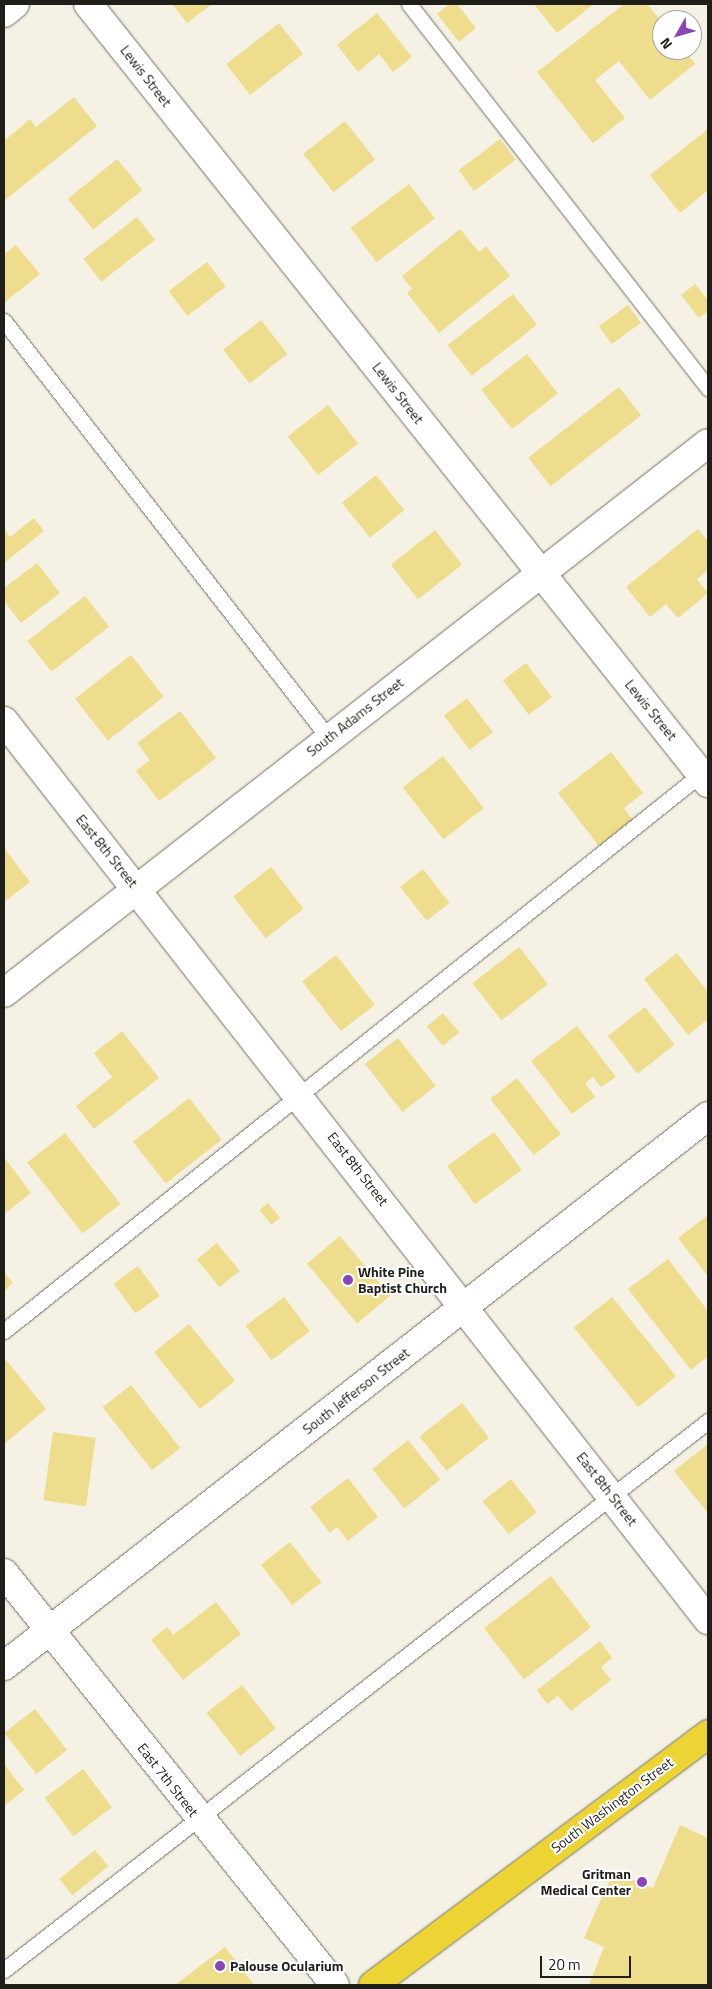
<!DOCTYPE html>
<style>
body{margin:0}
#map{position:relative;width:712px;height:1989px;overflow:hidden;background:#f5f2e5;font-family:"Titillium Web",sans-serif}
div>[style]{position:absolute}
.building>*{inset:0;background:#eddd8c;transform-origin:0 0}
.roads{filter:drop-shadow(0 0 1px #727064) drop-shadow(0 0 1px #727064)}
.service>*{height:15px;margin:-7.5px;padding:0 7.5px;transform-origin:7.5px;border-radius:7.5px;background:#fff}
.minor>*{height:28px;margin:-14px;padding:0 14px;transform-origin:14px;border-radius:14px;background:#fff}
.trunk>*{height:28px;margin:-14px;padding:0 14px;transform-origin:14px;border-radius:14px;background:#ebd433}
.dots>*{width:14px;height:14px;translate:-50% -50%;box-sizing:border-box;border:2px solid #fff;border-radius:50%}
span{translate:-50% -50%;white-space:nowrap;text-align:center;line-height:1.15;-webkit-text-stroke:4px #fff;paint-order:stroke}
.street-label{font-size:14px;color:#1f1e19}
.poi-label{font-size:14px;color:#1f1e19;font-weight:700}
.left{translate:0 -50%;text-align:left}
.right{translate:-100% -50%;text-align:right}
.frame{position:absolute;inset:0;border:5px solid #1f1e19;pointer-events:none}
.north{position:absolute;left:652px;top:10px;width:50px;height:50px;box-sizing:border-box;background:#fff;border:1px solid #a5a5a3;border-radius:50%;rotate:232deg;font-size:14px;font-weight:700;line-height:20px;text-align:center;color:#1f1e19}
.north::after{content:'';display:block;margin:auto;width:18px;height:22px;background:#8944b8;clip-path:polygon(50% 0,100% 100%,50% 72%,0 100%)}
.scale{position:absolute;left:540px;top:1956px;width:91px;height:22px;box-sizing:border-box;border:2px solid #1f1e19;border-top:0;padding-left:6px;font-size:15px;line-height:18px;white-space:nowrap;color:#1f1e19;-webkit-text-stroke:4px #fff;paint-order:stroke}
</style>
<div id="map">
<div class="building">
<div style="clip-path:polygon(172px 4px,212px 4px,187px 23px)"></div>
<div style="clip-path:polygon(450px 4px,457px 4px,476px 28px,459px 42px,437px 14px)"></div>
<div style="clip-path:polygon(534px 4px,594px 4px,557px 33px)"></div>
<div style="clip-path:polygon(624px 4px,647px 4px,662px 22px,662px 50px,684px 50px,695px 64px,650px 100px,619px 61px,595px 80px,625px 118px,593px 143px,537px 72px)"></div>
<div style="clip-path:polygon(377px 13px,412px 57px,393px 72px,379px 54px,358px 72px,337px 45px)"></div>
<div style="left:279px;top:23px;width:39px;height:67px;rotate:52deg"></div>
<div style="clip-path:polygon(74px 97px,97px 126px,4px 201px,4px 141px,30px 119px,36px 127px)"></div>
<div style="left:345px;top:121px;width:49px;height:53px;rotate:52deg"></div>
<div style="clip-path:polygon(708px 129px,708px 190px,680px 213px,650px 175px)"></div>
<div style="left:500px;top:139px;width:26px;height:52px;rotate:53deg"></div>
<div style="left:117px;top:159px;width:40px;height:63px;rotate:51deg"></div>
<div style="left:409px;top:184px;width:43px;height:73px;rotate:53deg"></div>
<div style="left:137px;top:217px;width:29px;height:68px;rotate:52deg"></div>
<div style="clip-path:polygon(460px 229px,479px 252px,486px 246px,510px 276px,439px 333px,407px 293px,412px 289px,402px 276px)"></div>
<div style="clip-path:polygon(16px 245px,40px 274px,5px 302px,4px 254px)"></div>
<div style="left:207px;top:262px;width:31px;height:48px;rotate:53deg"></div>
<div style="clip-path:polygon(695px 284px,708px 300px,708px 311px,699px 318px,681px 295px)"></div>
<div style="left:513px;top:294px;width:39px;height:83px;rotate:52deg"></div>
<div style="left:628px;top:305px;width:22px;height:36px;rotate:54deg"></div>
<div style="left:261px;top:320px;width:43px;height:48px;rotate:52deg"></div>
<div style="left:527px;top:354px;width:50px;height:58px;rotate:52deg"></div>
<div style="left:619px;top:387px;width:36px;height:115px;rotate:52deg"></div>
<div style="left:328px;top:405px;width:49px;height:51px;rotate:52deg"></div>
<div style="left:376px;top:475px;width:45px;height:44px;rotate:51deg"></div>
<div style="clip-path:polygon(34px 518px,44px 531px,4px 563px,4px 529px,10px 537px)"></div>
<div style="clip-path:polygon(698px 529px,708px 541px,708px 570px,697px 579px,708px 593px,678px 618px,666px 604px,650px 617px,626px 587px)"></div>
<div style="left:435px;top:530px;width:44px;height:56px;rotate:52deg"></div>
<div style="clip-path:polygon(37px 563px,60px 593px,21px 623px,4px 601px,4px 588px)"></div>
<div style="left:85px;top:596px;width:39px;height:73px;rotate:52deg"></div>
<div style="left:131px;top:655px;width:53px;height:71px;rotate:52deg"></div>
<div style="left:526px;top:663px;width:43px;height:29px;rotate:53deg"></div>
<div style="left:467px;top:698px;width:43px;height:29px;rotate:53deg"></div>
<div style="clip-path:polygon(180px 711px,216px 758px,159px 801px,136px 771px,150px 760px,137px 743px)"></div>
<div style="clip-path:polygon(611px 752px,643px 793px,624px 808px,633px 820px,599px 846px,558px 793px)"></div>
<div style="left:443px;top:756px;width:66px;height:51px;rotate:52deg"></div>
<div style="clip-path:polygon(4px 848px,30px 882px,4px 902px)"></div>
<div style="left:271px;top:867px;width:53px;height:48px;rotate:52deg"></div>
<div style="left:423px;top:869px;width:43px;height:29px;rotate:52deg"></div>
<div style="left:519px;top:947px;width:47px;height:59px;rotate:52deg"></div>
<div style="clip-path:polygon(677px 953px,708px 992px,708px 1019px,688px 1035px,644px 979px)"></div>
<div style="left:336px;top:955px;width:63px;height:43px;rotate:52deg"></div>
<div style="left:645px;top:1007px;width:48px;height:47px;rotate:52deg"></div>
<div style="left:443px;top:1013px;width:25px;height:21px;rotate:50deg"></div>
<div style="clip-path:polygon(577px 1026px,616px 1077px,601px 1087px,593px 1077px,585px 1083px,595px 1097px,572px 1114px,531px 1061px)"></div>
<div style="clip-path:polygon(122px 1031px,159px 1078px,94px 1129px,76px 1106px,112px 1077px,94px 1053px)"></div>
<div style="left:398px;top:1038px;width:61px;height:42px;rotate:52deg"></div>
<div style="left:517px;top:1078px;width:71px;height:34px;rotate:52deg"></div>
<div style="left:189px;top:1098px;width:53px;height:71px;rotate:52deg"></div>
<div style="left:494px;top:1132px;width:47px;height:58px;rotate:54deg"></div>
<div style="left:65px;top:1133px;width:90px;height:48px;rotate:52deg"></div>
<div style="clip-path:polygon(4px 1157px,31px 1193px,4px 1214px)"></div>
<div style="left:268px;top:1203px;width:19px;height:11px;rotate:51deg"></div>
<div style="clip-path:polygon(708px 1215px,708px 1276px,678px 1238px)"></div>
<div style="left:340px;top:1236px;width:78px;height:43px;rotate:50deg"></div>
<div style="left:217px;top:1243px;width:36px;height:26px;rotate:51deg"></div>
<div style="clip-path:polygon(668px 1259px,708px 1311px,708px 1356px,691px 1370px,628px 1289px)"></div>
<div style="left:138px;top:1266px;width:37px;height:30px;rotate:54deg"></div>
<div style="clip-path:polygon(4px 1272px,13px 1283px,4px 1291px)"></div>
<div style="left:284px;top:1297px;width:43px;height:48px;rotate:53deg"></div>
<div style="left:612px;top:1297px;width:102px;height:49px;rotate:51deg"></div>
<div style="left:189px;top:1324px;width:73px;height:45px;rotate:51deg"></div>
<div style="clip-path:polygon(6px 1360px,46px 1409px,4px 1444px,4px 1362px)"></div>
<div style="left:131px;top:1385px;width:80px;height:36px;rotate:52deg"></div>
<div style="left:462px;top:1403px;width:44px;height:54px;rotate:52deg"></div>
<div style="left:53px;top:1432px;width:43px;height:69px;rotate:8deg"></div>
<div style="left:408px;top:1440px;width:51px;height:46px;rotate:51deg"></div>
<div style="clip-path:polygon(708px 1444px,708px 1511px,707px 1512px,674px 1471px)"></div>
<div style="clip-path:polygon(348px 1478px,378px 1517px,348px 1541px,337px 1527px,330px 1533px,310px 1507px)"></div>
<div style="left:511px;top:1479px;width:42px;height:36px;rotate:52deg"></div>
<div style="left:290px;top:1542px;width:51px;height:37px;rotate:52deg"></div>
<div style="left:551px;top:1576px;width:65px;height:85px;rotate:52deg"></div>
<div style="clip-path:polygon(216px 1602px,241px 1634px,183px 1680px,151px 1640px,167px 1627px,173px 1635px)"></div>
<div style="clip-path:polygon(600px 1641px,612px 1658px,601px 1667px,611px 1680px,571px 1711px,558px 1696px,547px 1704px,537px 1690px)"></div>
<div style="left:242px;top:1685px;width:55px;height:45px;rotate:52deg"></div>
<div style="left:35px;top:1709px;width:52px;height:39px;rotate:52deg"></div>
<div style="clip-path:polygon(4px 1764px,24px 1790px,4px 1806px)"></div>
<div style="left:83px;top:1769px;width:48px;height:48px;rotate:53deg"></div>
<div style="clip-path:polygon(680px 1825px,708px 1838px,708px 1985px,589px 1985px,604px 1947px,584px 1938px,613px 1872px,653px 1888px)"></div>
<div style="left:95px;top:1850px;width:21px;height:46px;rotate:51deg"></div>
<div style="clip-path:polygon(225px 1947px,254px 1985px,175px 1985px)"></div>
</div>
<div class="roads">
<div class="service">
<div style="left:409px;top:4px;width:487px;rotate:52.1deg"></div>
<div style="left:4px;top:321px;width:527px;rotate:52.09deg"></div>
<div style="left:4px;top:1331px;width:899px;rotate:-38.63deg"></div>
<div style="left:4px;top:1970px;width:893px;rotate:-37.95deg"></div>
</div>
<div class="minor">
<div style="left:88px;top:4px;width:996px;rotate:51.48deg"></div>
<div style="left:4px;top:13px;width:14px;rotate:-39deg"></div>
<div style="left:4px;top:721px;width:1142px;rotate:51.94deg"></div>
<div style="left:4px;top:993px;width:893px;rotate:-38deg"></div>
<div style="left:4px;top:1573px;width:528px;rotate:51.22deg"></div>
<div style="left:4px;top:1666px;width:893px;rotate:-38deg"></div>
</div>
<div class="trunk">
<div style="left:373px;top:1985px;width:419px;rotate:-36.8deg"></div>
</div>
</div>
<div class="dots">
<div style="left:348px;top:1280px;background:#8944b8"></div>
<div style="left:642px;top:1882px;background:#8944b8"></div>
<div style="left:220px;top:1966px;background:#8944b8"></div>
</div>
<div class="street-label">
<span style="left:146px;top:76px;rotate:52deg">Lewis Street</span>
<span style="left:398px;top:393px;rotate:52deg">Lewis Street</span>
<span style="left:651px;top:710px;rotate:51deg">Lewis Street</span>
<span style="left:355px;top:717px;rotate:-38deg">South Adams Street</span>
<span style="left:107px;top:851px;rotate:51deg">East 8th Street</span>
<span style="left:358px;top:1169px;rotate:52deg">East 8th Street</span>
<span style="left:356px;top:1391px;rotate:-38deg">South Jefferson Street</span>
<span style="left:607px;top:1489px;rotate:52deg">East 8th Street</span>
<span style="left:168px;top:1780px;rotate:52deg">East 7th Street</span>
<span style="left:612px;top:1805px;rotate:-37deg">South Washington Street</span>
</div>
<div class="poi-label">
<span class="left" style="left:358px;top:1280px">White Pine<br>Baptist Church</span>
<span class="right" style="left:631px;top:1882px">Gritman<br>Medical Center</span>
<span class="left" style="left:230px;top:1966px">Palouse Ocularium</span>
</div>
<div class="frame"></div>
<div class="north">N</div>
<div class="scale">20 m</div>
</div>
